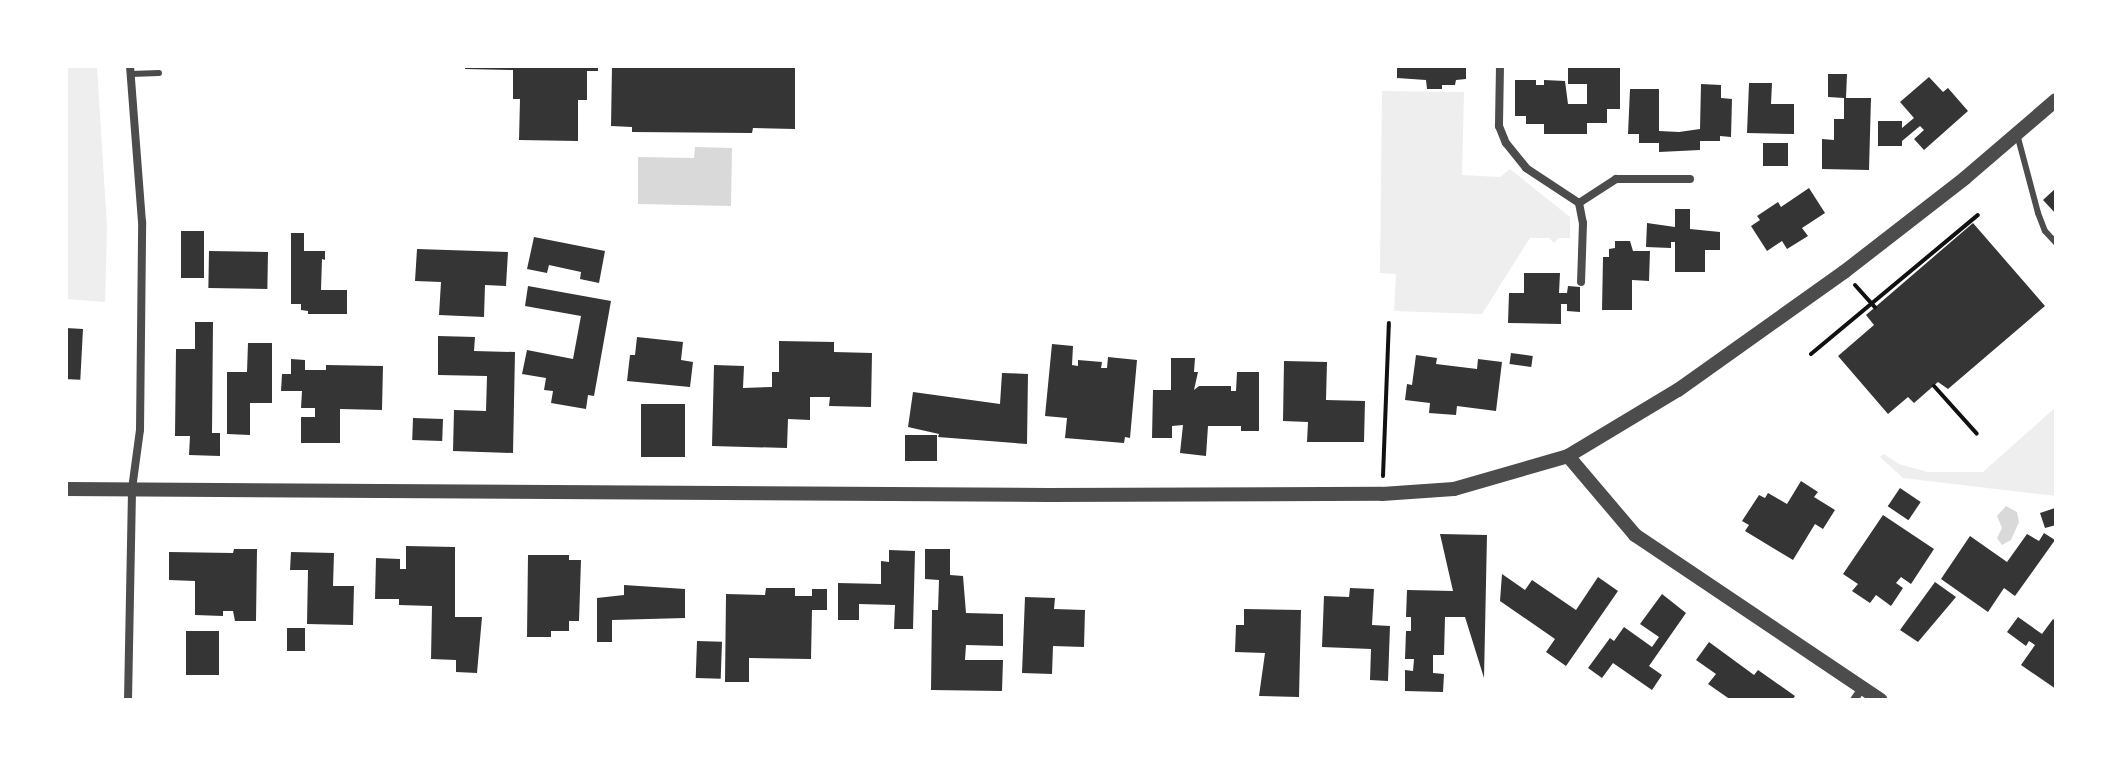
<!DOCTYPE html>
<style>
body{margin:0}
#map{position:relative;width:2122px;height:766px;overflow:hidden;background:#fff;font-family:Montserrat,sans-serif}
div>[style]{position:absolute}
.green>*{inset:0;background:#eee}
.water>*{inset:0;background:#d9d9d9}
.building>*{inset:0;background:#353535;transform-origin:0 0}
.path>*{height:4px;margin:-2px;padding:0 2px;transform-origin:2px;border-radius:2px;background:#111}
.service>*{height:6px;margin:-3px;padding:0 3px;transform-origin:3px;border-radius:3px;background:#4c4c4c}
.minor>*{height:8px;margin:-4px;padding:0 4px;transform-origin:4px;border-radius:4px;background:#4c4c4c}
.tertiary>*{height:14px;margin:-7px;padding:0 7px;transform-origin:7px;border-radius:7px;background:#4c4c4c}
span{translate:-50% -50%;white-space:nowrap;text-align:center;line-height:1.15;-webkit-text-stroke:6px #fff;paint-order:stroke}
.frame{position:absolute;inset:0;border:68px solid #fff;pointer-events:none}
</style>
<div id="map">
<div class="green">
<div style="clip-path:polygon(66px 66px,97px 66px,107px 227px,105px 302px,66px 299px)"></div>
<div style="clip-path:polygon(1382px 91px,1464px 92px,1462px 175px,1500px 177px,1510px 169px,1570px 217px,1570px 238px,1559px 238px,1554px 243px,1549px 238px,1530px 238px,1482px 314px,1394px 311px,1396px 274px,1380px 273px)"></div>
<div style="clip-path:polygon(2056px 407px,2056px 496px,1903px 478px,1880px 457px,1884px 454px,1899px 464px,1928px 472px,1983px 472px)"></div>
</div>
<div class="water">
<div style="clip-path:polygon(695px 147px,732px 148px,731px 206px,638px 204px,638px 157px,694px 158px)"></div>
<div style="clip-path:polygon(2006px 506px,2017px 512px,2019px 522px,2011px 540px,2002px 545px,1997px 538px,2002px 528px,1997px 516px)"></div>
</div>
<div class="building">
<div style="clip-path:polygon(465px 66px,598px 66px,598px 71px,587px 71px,587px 100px,578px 100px,578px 141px,519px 140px,520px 99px,513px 99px,513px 70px,465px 69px)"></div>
<div style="clip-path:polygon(612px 66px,795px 66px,795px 129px,753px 128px,752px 133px,632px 132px,632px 127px,611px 126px)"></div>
<div style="clip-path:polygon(1397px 66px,1460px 66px,1466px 68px,1466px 79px,1456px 80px,1455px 85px,1442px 85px,1442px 89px,1427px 89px,1426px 80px,1397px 78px)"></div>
<div style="clip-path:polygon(1568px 67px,1620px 67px,1620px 109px,1607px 109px,1607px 123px,1587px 123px,1587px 134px,1544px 134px,1544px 124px,1526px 124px,1526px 116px,1515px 116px,1515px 80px,1536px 80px,1536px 85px,1544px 85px,1544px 80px,1565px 81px,1568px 104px,1587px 104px,1587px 84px,1568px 84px)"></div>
<div style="clip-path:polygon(1828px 74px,1847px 74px,1846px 98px,1871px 98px,1869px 170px,1822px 169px,1822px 139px,1834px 140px,1834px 119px,1844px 119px,1844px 98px,1828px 97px)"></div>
<div style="clip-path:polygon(1929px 77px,1943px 92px,1948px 88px,1968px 111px,1924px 150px,1914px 139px,1924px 130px,1920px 126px,1902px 141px,1902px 146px,1878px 146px,1878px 121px,1902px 121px,1902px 128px,1914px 118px,1900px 102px)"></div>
<div style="clip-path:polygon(1749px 83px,1772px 83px,1771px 104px,1794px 104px,1794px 134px,1747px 133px)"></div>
<div style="clip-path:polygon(1701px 84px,1721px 85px,1721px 98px,1732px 99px,1731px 137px,1720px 136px,1720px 141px,1700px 141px,1700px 150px,1659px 152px,1659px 143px,1639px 143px,1639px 134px,1628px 134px,1630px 89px,1659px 89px,1659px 131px,1679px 132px,1700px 129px)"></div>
<div style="left:1763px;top:143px;width:25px;height:23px"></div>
<div style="clip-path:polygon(1809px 188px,1825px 213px,1802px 228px,1808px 236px,1787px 249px,1782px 241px,1767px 251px,1751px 226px,1760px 220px,1757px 216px,1778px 202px,1781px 207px)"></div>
<div style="clip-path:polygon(2056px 188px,2056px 214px,2043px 200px)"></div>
<div style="clip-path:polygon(1675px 209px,1690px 209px,1690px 229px,1720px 232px,1720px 250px,1705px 250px,1705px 272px,1675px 272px,1675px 242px,1671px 242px,1671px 248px,1646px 247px,1647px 223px,1675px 227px)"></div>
<div style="clip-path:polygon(1973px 223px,2045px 306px,1948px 389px,1938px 382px,1914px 403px,1908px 397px,1888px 414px,1838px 356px,1874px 325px,1866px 315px)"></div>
<div style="left:181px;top:231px;width:23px;height:47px"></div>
<div style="clip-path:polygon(291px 233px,304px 233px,304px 251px,325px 251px,325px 260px,322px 259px,321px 290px,347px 290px,347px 314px,308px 314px,308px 311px,301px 310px,301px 304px,291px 304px)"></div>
<div style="clip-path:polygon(534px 237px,605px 251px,599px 283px,580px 279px,581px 272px,549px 265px,547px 273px,527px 269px)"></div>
<div style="clip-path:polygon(1615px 241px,1630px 241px,1633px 251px,1650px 251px,1649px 281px,1632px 280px,1632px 310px,1602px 310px,1603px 257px,1609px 257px,1609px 249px,1615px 248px)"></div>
<div style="clip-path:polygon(417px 249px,508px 252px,506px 286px,485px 285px,484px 317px,439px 315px,441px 282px,415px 281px)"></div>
<div style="left:209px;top:251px;width:59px;height:37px;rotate:1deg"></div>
<div style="clip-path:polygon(1524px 273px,1560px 273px,1559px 293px,1567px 293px,1568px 286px,1580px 287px,1580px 312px,1567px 311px,1567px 304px,1561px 304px,1561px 324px,1508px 323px,1509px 293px,1524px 293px)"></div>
<div style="clip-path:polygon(528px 286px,611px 301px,594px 396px,588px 395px,586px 409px,551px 403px,553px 391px,544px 390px,546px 378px,522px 374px,527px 350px,573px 359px,581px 316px,525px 306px)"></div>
<div style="clip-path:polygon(195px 322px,213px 322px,212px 433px,220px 433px,220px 456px,189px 455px,190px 436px,175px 436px,176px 349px,195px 349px)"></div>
<div style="left:66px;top:328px;width:17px;height:51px;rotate:3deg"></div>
<div style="clip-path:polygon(438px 336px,475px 337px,474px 351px,515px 352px,513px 453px,453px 451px,454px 410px,486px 411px,487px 376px,438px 375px)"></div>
<div style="clip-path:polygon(637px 337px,683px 342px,681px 360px,693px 362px,690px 387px,627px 381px,630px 355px,635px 355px)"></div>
<div style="clip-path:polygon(779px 341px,834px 342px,834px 352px,872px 353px,871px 407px,829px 406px,830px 397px,810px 397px,810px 420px,788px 419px,787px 448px,712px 446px,714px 365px,744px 366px,743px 388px,772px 387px,772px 372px,779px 372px)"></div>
<div style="clip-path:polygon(248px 343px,272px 343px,272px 403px,250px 403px,250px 435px,227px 434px,227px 372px,247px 372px)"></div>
<div style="clip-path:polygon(1052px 344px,1073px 346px,1072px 365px,1078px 366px,1078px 360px,1102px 362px,1101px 368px,1107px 368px,1108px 357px,1137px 360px,1130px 438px,1125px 437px,1124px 443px,1065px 438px,1067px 418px,1045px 416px)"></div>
<div style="left:1511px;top:353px;width:22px;height:11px;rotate:8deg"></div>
<div style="clip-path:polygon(1416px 355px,1437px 358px,1436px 364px,1477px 369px,1478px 359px,1502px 362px,1496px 411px,1457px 406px,1456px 415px,1429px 413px,1430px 403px,1405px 400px,1407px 384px,1412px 385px)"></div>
<div style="clip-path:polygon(1171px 358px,1195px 358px,1194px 372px,1198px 372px,1194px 390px,1199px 386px,1231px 386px,1231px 391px,1236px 391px,1237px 372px,1259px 372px,1259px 431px,1241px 431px,1241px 426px,1208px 426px,1206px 456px,1180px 453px,1183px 425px,1172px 426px,1172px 438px,1152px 438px,1153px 390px,1171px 390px)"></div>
<div style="clip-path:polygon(291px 359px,305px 360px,305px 370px,326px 370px,326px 365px,383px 366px,382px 410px,340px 409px,340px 443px,301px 443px,301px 417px,315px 417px,315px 408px,301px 408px,302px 391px,281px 391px,282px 374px,291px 374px)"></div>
<div style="clip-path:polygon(1284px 361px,1327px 362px,1326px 400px,1365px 401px,1364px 442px,1307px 442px,1308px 422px,1283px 421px)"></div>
<div style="clip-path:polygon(1002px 373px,1028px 374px,1027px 444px,938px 437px,939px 434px,908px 427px,913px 392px,1000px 404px)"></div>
<div style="left:641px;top:404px;width:44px;height:53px"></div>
<div style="left:413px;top:418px;width:30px;height:22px;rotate:2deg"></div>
<div style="left:937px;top:435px;width:26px;height:32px;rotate:90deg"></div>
<div style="clip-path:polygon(1801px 481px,1818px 492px,1814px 497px,1835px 510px,1823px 529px,1815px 524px,1793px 560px,1745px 531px,1749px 525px,1742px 521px,1759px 495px,1765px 498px,1768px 493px,1787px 504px)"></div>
<div style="left:1900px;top:488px;width:25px;height:22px;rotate:34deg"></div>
<div style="clip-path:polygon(2055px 508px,2056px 525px,2045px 528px,2040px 513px)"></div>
<div style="clip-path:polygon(1883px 515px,1934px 549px,1911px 584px,1901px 577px,1896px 583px,1903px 588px,1891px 606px,1876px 595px,1870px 603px,1852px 591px,1858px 584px,1843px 574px)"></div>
<div style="clip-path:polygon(2044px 533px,2055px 540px,2015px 596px,2004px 588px,1988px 612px,1941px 579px,1970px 536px,2007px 562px,2027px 534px,2039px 541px)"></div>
<div style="clip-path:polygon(1440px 534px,1487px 535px,1484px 678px,1465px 617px,1445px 617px,1444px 655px,1433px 655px,1433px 673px,1444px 674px,1443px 692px,1405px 691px,1405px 670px,1413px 671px,1414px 659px,1405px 659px,1406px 631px,1411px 631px,1411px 617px,1406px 617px,1407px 590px,1453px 591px)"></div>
<div style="clip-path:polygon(406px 546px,455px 547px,455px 617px,482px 617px,477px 673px,456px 672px,456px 660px,431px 659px,432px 606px,399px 605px,399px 599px,375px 599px,376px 558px,400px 559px,400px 569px,406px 569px)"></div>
<div style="clip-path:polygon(234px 549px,257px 549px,256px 621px,235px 621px,233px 611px,223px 611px,223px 616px,195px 615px,195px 581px,169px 580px,169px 552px,233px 553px)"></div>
<div style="clip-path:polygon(925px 549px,950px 549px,950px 575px,963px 576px,966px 613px,1003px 614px,1003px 646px,966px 645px,965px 660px,1003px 660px,1002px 691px,931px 690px,932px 610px,938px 610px,939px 580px,925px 579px)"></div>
<div style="clip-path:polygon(889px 550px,915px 551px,913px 629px,894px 629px,895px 605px,859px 604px,859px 620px,838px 620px,838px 583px,881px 584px,881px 561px,889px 562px)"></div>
<div style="clip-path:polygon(291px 552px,334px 553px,333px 586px,354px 586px,353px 625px,307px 624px,308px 570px,290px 570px)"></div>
<div style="clip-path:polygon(528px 555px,569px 555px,569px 560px,581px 560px,579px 621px,569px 621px,569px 631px,551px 631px,551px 637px,527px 637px)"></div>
<div style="clip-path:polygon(1502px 574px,1525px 590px,1532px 580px,1576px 610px,1598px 577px,1618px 591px,1566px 666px,1546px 652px,1555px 639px,1500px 601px)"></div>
<div style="clip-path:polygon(1935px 582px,1956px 597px,1918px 642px,1900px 630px)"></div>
<div style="clip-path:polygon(624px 585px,685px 589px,685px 618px,612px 620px,612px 642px,597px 642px,597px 598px,624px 595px)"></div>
<div style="clip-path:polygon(766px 588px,795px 588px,795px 596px,812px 596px,812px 589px,827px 589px,827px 610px,812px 610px,811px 659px,749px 658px,749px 682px,725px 682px,726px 594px,765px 595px)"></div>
<div style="clip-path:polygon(1350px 588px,1374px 589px,1372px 625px,1390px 626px,1388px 681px,1370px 680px,1371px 649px,1322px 647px,1324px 596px,1349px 597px)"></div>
<div style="clip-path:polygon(1662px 594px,1686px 613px,1649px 666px,1662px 675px,1652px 690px,1613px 663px,1602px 678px,1588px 668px,1610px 638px,1614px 641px,1624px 627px,1652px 647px,1659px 637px,1640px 624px)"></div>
<div style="clip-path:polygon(1025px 597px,1055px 598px,1054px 609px,1085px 610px,1084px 647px,1053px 646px,1052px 674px,1022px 673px)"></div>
<div style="clip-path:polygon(1244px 609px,1301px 610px,1299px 697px,1259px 696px,1265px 653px,1235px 652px,1236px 625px,1244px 625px)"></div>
<div style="clip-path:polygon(2018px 617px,2042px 634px,2053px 619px,2056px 621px,2056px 689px,2021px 665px,2035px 645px,2029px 641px,2026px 646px,2007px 632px)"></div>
<div style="left:287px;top:628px;width:18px;height:23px"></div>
<div style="left:186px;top:631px;width:33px;height:44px"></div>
<div style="left:697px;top:641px;width:25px;height:37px;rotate:2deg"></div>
<div style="clip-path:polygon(1709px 642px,1754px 675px,1758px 670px,1795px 696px,1792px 700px,1731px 700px,1708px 684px,1716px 674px,1696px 660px)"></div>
</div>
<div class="path">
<div style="left:1855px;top:285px;width:30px;rotate:48deg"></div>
<div style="left:1811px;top:354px;width:217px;rotate:-39.8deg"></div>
<div style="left:1934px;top:386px;width:64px;rotate:48.1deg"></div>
<div style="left:1383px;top:476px;width:153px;rotate:-87.8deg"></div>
</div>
<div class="service">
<div style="left:131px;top:74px;width:28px;rotate:-2deg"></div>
<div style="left:2017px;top:134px;width:82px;rotate:75.1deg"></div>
<div style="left:2038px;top:213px;width:19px;rotate:69deg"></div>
<div style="left:2045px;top:231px;width:16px;rotate:47deg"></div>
</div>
<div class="minor">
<div style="left:1500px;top:66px;width:60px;rotate:91deg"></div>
<div style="left:1499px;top:126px;width:18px;rotate:68deg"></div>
<div style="left:1506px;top:143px;width:32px;rotate:51deg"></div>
<div style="left:1526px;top:168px;width:64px;rotate:33.4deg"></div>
<div style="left:1579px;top:203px;width:20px;rotate:79deg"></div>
<div style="left:1583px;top:223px;width:59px;rotate:91.9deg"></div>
<div style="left:1579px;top:203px;width:44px;rotate:-33deg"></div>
<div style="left:1616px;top:179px;width:74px"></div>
<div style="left:128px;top:700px;width:211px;rotate:-88.9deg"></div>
<div style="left:132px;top:489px;width:60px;rotate:-82.3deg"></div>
<div style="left:140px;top:430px;width:208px;rotate:-89.4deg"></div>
<div style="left:142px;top:222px;width:156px;rotate:-94.4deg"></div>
<div style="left:1854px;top:700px;width:14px;rotate:-56deg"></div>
</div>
<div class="tertiary">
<div style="left:1568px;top:456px;width:104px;rotate:49.7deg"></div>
<div style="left:1635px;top:535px;width:296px;rotate:33.9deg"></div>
<div style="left:66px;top:489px;width:982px;rotate:0.35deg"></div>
<div style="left:1048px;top:495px;width:334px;rotate:-0.2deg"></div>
<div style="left:1382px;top:494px;width:72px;rotate:-4deg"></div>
<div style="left:1454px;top:489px;width:119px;rotate:-16.1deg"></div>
<div style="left:1568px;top:456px;width:128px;rotate:-31deg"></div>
<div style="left:1678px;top:390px;width:204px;rotate:-35.4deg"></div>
<div style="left:1844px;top:272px;width:153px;rotate:-37.8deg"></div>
<div style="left:1965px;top:178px;width:120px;rotate:-40.6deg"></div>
</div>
<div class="frame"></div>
</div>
